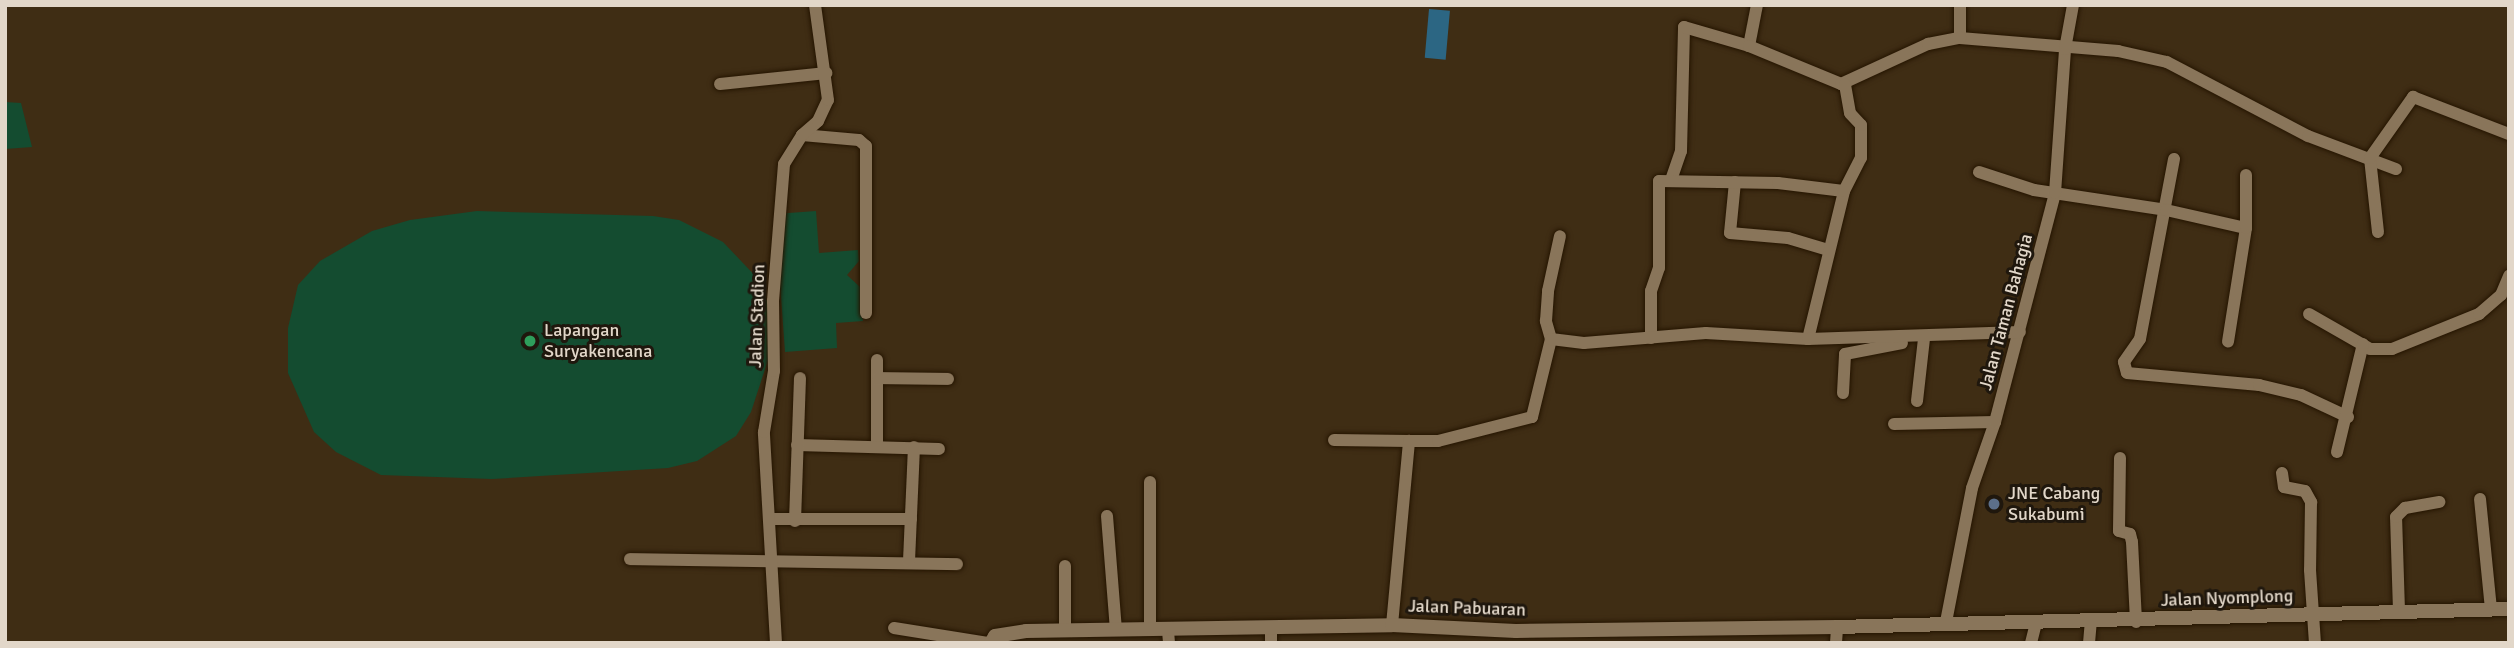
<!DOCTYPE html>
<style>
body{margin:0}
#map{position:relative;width:2514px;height:648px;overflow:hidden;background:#3f2d14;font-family:Signika,sans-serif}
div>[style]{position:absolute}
.green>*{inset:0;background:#144c30}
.water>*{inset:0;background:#2c6683;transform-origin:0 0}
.roads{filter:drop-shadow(0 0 2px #251500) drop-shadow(0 0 2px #251500)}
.minor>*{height:12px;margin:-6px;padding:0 6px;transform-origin:6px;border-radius:6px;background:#89755a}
.tertiary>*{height:14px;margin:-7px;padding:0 7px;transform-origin:7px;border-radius:7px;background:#89755a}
.dots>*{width:19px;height:19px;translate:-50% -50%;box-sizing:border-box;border:4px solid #1f170d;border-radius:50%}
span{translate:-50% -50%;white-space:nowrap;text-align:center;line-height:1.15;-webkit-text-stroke:6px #1f170d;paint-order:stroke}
.street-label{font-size:18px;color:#e2d7c9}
.poi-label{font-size:18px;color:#e2d7c9}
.left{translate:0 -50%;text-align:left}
.frame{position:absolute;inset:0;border:7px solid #e2d7c9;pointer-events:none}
</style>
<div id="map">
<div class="green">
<div style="clip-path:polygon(5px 102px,21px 103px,32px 147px,5px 149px)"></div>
<div style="clip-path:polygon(477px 211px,653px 216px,679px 220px,723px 242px,761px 282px,769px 309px,771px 351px,751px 412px,736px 436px,697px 461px,668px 468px,492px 479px,381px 475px,336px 452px,314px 432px,288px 373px,288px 328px,298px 285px,320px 261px,372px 231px,410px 220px)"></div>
<div style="clip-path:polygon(816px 211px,819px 253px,858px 250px,859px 261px,847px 275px,860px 287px,863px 321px,836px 323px,837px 348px,785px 352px,775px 214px)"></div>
</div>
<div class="water">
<div style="left:1429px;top:9px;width:21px;height:49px;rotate:5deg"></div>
</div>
<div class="roads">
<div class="minor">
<div style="left:1960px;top:5px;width:33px;rotate:90deg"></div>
<div style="left:1960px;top:38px;width:159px;rotate:4.7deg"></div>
<div style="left:2118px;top:51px;width:50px;rotate:12.7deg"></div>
<div style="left:2167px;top:62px;width:159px;rotate:27.7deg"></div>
<div style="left:2308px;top:136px;width:94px;rotate:20.6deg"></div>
<div style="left:1749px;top:46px;width:42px;rotate:-79deg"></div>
<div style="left:720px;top:84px;width:107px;rotate:-5.9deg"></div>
<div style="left:802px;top:135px;width:57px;rotate:5deg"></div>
<div style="left:859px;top:140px;width:9px;rotate:41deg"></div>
<div style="left:866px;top:146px;width:167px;rotate:90deg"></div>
<div style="left:2174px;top:159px;width:183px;rotate:100.7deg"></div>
<div style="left:2140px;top:339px;width:28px;rotate:125deg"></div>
<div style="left:2124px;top:362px;width:11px;rotate:75deg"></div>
<div style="left:2127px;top:373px;width:133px;rotate:5.2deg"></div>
<div style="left:2259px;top:385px;width:43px;rotate:13.4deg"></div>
<div style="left:2301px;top:395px;width:52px;rotate:25.1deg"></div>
<div style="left:1979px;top:172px;width:58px;rotate:18.1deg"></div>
<div style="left:2034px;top:190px;width:134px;rotate:8.6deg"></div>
<div style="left:2166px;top:210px;width:82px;rotate:12.7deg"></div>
<div style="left:2246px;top:228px;width:115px;rotate:99deg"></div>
<div style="left:2246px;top:175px;width:53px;rotate:90deg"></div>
<div style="left:1671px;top:180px;width:31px;rotate:-71deg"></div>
<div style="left:1681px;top:151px;width:124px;rotate:-88.6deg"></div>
<div style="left:1684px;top:27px;width:68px;rotate:16.3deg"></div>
<div style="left:1749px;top:46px;width:100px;rotate:22.4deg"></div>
<div style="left:1841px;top:84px;width:96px;rotate:-24.7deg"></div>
<div style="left:1928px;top:44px;width:33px;rotate:-11deg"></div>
<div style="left:1735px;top:182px;width:51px;rotate:95.6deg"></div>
<div style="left:1730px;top:233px;width:58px;rotate:4.9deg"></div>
<div style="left:1788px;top:238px;width:42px;rotate:16.7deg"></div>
<div style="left:2378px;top:232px;width:74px;rotate:-96.2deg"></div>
<div style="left:2370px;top:158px;width:75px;rotate:-54.8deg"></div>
<div style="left:2413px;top:97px;width:103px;rotate:21.1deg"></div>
<div style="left:2309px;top:314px;width:70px;rotate:29.8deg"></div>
<div style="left:2370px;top:349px;width:22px"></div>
<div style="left:2392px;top:349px;width:94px;rotate:-21.9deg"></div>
<div style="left:2479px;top:314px;width:29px;rotate:-41deg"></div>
<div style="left:2501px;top:295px;width:21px;rotate:-67deg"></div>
<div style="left:1651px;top:338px;width:47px;rotate:-90deg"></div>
<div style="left:1651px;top:291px;width:24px;rotate:-71deg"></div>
<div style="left:1659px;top:268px;width:87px;rotate:-90deg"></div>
<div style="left:1659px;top:181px;width:119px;rotate:1deg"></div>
<div style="left:1778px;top:183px;width:66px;rotate:6.9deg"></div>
<div style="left:1551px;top:339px;width:19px;rotate:-106deg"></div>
<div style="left:1546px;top:321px;width:30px;rotate:-86deg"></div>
<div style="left:1548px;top:291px;width:56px;rotate:-77.7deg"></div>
<div style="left:1808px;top:339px;width:152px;rotate:-76.3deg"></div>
<div style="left:1844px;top:191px;width:37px;rotate:-63deg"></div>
<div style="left:1861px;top:158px;width:33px;rotate:-90deg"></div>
<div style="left:1861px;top:125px;width:16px;rotate:-133deg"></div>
<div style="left:1850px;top:113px;width:29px;rotate:-100deg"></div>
<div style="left:877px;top:360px;width:86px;rotate:90deg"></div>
<div style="left:878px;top:378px;width:70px;rotate:0.8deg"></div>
<div style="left:1843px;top:393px;width:39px;rotate:-87deg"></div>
<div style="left:1845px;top:354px;width:58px;rotate:-10.9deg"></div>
<div style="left:1917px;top:401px;width:62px;rotate:-83.6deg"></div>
<div style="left:1894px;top:424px;width:101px;rotate:-1.1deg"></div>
<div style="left:1334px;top:440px;width:75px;rotate:0.8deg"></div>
<div style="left:797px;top:445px;width:142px;rotate:1.6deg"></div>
<div style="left:2337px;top:452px;width:111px;rotate:-76.5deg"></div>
<div style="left:2120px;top:458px;width:73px;rotate:90.8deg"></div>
<div style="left:2119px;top:531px;width:11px;rotate:15deg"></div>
<div style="left:2130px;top:534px;width:8px;rotate:76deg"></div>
<div style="left:2132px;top:542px;width:80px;rotate:87.1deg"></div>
<div style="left:2282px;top:473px;width:14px;rotate:82deg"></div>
<div style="left:2284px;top:487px;width:21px;rotate:11deg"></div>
<div style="left:2305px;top:491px;width:13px;rotate:61deg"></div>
<div style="left:2311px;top:502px;width:68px;rotate:90.8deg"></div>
<div style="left:2310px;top:570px;width:73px;rotate:86.1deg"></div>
<div style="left:2480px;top:499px;width:111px;rotate:84.3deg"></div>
<div style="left:1107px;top:516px;width:114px;rotate:85.5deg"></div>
<div style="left:771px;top:519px;width:140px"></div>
<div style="left:795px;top:521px;width:143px;rotate:-88deg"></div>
<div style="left:630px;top:559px;width:327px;rotate:0.9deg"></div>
<div style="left:909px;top:561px;width:114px;rotate:-87.5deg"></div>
<div style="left:1065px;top:566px;width:65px;rotate:90deg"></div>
<div style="left:2399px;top:611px;width:94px;rotate:-91.8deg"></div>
<div style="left:2396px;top:517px;width:13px;rotate:-45deg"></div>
<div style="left:2405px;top:508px;width:35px;rotate:-10deg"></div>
<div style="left:1946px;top:622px;width:136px;rotate:-79deg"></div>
<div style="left:1972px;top:488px;width:70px;rotate:-70.8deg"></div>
<div style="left:1995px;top:422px;width:237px;rotate:-75.3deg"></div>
<div style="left:2055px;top:193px;width:144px;rotate:-86deg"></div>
<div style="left:2065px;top:49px;width:45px;rotate:-79.7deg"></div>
<div style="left:1392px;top:625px;width:185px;rotate:-84.7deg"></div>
<div style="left:1409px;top:441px;width:29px"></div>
<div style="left:1438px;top:441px;width:97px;rotate:-14.3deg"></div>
<div style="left:1532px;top:417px;width:80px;rotate:-76.3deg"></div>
<div style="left:1551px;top:339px;width:33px;rotate:7deg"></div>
<div style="left:1584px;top:343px;width:122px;rotate:-4.7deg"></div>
<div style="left:1706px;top:333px;width:102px;rotate:3.4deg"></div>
<div style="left:1808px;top:339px;width:212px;rotate:-1.9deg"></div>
<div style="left:894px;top:628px;width:95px;rotate:9.1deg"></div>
<div style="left:1271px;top:629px;width:14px;rotate:90deg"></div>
<div style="left:1150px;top:630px;width:148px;rotate:-90deg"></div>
<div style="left:1168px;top:631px;width:12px;rotate:85deg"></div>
<div style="left:776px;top:643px;width:211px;rotate:-93.3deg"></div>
<div style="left:764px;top:432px;width:62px;rotate:-80.7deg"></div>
<div style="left:774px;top:371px;width:70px;rotate:-90.8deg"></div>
<div style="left:773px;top:301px;width:137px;rotate:-85.4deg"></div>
<div style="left:784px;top:164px;width:34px;rotate:-58deg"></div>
<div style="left:802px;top:135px;width:21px;rotate:-41deg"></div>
<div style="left:818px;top:121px;width:23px;rotate:-65deg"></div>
<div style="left:828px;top:100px;width:96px;rotate:-97.8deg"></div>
<div style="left:1836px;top:643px;width:16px;rotate:-86deg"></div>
<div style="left:2031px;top:643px;width:21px;rotate:-76deg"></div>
<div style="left:2089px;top:643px;width:21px;rotate:-85deg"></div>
</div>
<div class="tertiary">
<div style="left:991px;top:643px;width:8px;rotate:-60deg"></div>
<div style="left:995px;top:636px;width:31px;rotate:-9deg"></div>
<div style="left:1026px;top:631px;width:366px;rotate:-0.9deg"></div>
<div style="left:1392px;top:625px;width:124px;rotate:2.8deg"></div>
<div style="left:1516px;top:631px;width:321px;rotate:-0.7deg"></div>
<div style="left:1837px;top:627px;width:672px;rotate:-1.53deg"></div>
</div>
</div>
<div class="dots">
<div style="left:530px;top:341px;background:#2e9e5b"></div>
<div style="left:1994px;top:504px;background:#5c6f8a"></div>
</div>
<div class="street-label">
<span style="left:2006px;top:312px;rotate:-75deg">Jalan Taman Bahagia</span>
<span style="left:757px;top:316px;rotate:-88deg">Jalan Stadion</span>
<span style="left:2227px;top:598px;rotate:-2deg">Jalan Nyomplong</span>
<span style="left:1467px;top:608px;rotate:2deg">Jalan Pabuaran</span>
</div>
<div class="poi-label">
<span class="left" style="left:544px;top:341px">Lapangan<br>Suryakencana</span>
<span class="left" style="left:2008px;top:504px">JNE Cabang<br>Sukabumi</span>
</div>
<div class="frame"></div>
</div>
